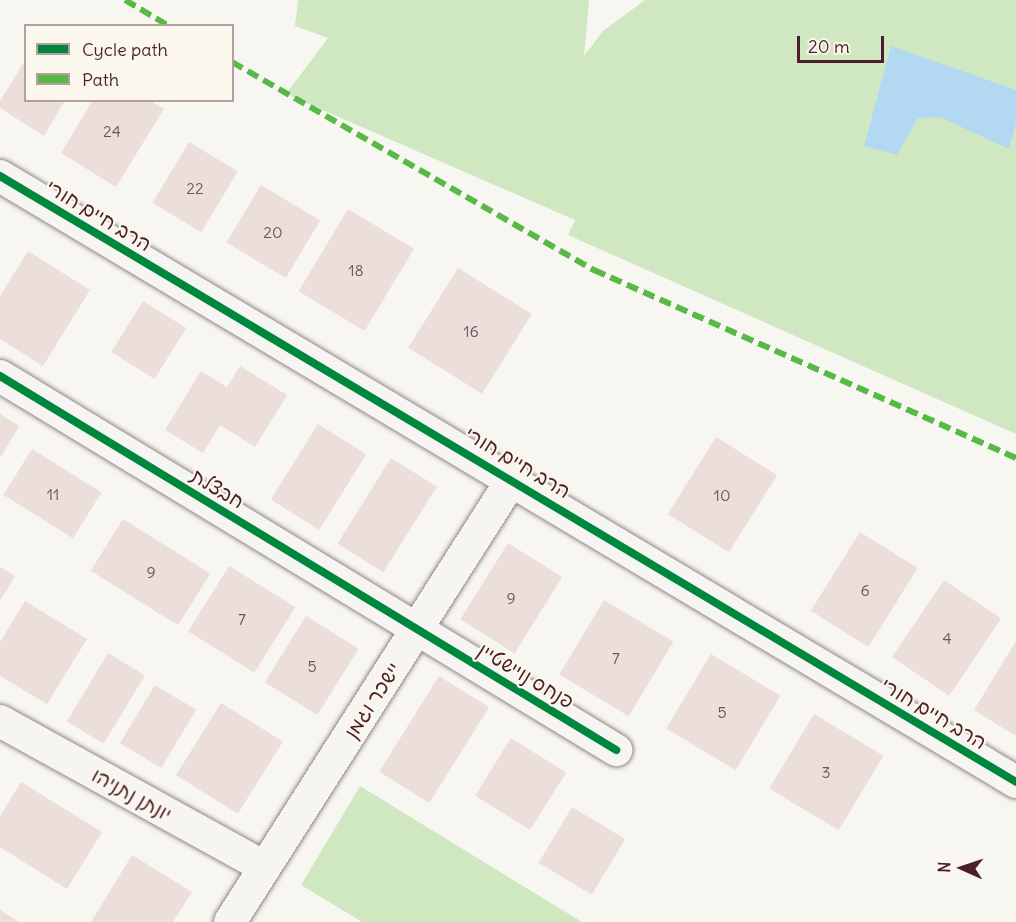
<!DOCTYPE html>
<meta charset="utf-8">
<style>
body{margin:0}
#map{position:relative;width:1016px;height:922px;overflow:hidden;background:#f8f6f0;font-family:Delius,"Playpen Sans Hebrew",sans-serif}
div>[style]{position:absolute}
.green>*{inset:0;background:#cfe8c2}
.water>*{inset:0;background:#b2d8f2}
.building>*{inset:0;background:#ecdedb;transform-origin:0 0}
.roads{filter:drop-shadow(0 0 2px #918787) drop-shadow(0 0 2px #918787)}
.street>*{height:32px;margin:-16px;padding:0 16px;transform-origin:16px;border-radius:16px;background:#f6f5f1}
.quiet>*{height:6px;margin-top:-3px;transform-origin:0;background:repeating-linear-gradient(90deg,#58b947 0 12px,transparent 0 18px)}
.cycleway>*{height:8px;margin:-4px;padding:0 4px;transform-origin:4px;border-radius:4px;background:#00873e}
span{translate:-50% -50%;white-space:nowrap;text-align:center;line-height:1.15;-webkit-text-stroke:4.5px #fbf7ec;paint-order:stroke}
.number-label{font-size:16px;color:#735058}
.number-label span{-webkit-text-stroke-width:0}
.street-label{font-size:20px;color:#4a1f2b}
.legend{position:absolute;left:24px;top:24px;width:210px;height:78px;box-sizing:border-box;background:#fbf7ec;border:2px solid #b4a19f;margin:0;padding:8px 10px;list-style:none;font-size:18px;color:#4a1f2b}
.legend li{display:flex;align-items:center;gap:12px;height:30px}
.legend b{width:30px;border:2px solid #b4a19f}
.north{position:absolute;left:932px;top:838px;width:60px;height:60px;-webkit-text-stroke:4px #fbf7ec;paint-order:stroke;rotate:273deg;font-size:16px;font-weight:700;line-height:24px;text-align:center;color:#4a1f2b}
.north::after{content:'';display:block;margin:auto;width:21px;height:27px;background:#4a1f2b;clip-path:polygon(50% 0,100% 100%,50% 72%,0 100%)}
.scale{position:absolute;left:797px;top:36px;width:87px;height:27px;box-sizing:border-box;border:3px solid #4a1f2b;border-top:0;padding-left:8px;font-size:18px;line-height:21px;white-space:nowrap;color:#4a1f2b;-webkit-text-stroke:4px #fbf7ec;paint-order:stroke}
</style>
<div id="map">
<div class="green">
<div style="clip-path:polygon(298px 0,589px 0,584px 56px,603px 31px,645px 0,1016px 0,1016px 434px,568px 235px,575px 220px,286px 94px,328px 38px,295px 26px)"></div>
<div style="clip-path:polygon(360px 786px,582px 922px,362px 922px,301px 885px)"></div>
</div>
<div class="water">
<div style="clip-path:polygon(891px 46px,1016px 90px,1016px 123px,1009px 149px,940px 117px,918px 118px,897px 155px,864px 146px)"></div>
</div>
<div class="building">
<div style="clip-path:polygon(26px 59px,26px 100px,65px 100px,44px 136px,0 108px,0 101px)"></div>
<div style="clip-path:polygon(93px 100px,149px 100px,164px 109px,116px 187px,61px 153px)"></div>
<div style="left:189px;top:142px;width:57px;height:71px;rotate:31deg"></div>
<div style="left:261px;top:185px;width:69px;height:67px;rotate:31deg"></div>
<div style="left:348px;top:209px;width:77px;height:96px;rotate:31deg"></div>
<div style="clip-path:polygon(28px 251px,90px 290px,43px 366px,0 339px,0 296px)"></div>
<div style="left:458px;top:268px;width:87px;height:94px;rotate:32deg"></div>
<div style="left:143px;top:301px;width:51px;height:60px;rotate:32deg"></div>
<div style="clip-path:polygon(240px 366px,287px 395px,255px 447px,220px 425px,203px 453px,165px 430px,201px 371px,227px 387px)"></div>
<div style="clip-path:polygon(0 414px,19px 426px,0 458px)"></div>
<div style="left:318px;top:424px;width:57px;height:89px;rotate:32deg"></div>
<div style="left:716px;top:437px;width:72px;height:91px;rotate:32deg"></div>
<div style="left:32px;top:449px;width:82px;height:54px;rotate:32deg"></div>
<div style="left:391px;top:458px;width:54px;height:101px;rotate:32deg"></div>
<div style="left:123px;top:519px;width:103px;height:61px;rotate:32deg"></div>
<div style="left:860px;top:532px;width:68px;height:93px;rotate:32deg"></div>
<div style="left:508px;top:543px;width:64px;height:90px;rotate:32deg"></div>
<div style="left:229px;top:566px;width:78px;height:77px;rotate:32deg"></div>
<div style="clip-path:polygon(0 567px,15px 576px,0 601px)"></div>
<div style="left:944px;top:580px;width:69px;height:93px;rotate:34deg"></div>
<div style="left:604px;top:600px;width:81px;height:87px;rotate:31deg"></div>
<div style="clip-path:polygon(25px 601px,87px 639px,47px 704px,0 676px,0 642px)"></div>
<div style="left:306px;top:616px;width:62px;height:78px;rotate:32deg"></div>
<div style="clip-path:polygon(1016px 641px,1016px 736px,974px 710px)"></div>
<div style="left:108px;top:653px;width:43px;height:80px;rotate:31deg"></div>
<div style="left:711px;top:654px;width:81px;height:87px;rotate:31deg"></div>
<div style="left:439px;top:676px;width:59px;height:113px;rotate:32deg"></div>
<div style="left:155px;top:685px;width:48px;height:68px;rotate:31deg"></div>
<div style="left:221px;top:703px;width:73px;height:85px;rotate:32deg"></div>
<div style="left:814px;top:714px;width:81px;height:87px;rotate:31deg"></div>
<div style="left:511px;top:738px;width:65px;height:68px;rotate:32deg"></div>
<div style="clip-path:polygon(21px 782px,102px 832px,67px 889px,0 847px,0 816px)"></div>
<div style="left:572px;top:807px;width:62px;height:65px;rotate:31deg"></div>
<div style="clip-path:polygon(132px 855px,192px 892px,173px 922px,91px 922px)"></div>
<div style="clip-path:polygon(0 910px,19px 922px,0 922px)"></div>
</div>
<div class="roads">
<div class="street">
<div style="left:0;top:176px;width:1183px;rotate:30.81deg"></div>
<div style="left:0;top:376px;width:721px;rotate:31.26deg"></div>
<div style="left:0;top:721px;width:302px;rotate:28.9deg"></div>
<div style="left:230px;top:922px;width:527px;rotate:-57.49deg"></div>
</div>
</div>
<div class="quiet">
<div style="left:125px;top:0;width:51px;rotate:30.6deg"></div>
<div style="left:232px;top:62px;width:418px;rotate:29.9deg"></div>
<div style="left:594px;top:270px;width:462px;rotate:24deg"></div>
</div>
<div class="cycleway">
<div style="left:0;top:176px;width:1183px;rotate:30.81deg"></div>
<div style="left:0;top:376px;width:721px;rotate:31.26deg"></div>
</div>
<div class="number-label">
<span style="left:112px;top:131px">24</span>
<span style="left:195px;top:188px">22</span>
<span style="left:273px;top:232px">20</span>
<span style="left:356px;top:270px">18</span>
<span style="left:471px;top:331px">16</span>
<span style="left:53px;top:494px">11</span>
<span style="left:722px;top:495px">10</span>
<span style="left:151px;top:572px">9</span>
<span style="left:865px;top:590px">6</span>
<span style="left:511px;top:598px">9</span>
<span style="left:242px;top:619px">7</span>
<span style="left:947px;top:638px">4</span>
<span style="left:616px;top:658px">7</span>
<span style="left:312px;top:666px">5</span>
<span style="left:722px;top:712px">5</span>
<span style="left:826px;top:772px">3</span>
</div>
<div class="street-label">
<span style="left:99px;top:215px;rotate:31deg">הרב חיים חורי</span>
<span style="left:518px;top:462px;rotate:31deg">הרב חיים חורי</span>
<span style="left:218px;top:488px;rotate:31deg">חבצלת</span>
<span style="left:526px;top:675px;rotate:31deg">פנחס נויישטיין</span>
<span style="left:372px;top:700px;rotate:-57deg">יישכר וגמן</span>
<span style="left:934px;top:713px;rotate:31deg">הרב חיים חורי</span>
<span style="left:132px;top:794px;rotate:29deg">יונתן נתניהו</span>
</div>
<ul class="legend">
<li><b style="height:8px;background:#00873e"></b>Cycle path</li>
<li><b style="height:8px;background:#58b947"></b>Path</li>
</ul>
<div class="north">N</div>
<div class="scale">20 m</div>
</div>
